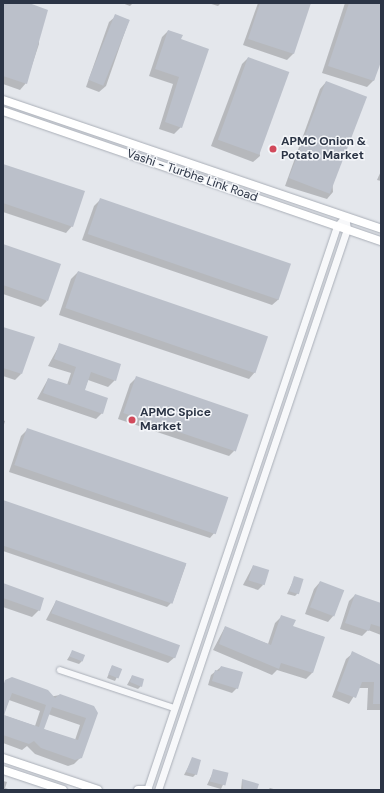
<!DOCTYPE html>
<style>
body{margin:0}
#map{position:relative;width:384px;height:793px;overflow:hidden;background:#e4e7ec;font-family:"DM Sans",sans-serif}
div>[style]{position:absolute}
.shadow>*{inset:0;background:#0003}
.building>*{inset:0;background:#bbc0ca;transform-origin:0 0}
.roads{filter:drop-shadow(0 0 1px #a9aeb7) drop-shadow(0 0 1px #a9aeb7)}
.minor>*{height:5.5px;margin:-2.75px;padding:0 2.75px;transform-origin:2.75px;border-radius:2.75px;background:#f7f8fa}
.tertiary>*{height:7px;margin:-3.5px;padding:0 3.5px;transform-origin:3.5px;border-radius:3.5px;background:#f7f8fa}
.secondary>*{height:8px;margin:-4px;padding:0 4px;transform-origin:4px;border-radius:4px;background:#fff}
.dots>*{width:11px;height:11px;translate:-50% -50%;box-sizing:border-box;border:2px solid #f4f6f9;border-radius:50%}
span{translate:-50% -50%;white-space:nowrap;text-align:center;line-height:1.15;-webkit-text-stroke:3px #f4f6f9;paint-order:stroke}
.poi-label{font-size:12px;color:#2b3445;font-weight:700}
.left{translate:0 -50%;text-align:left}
.street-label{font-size:12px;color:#2b3445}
.frame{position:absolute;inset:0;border:4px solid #2b3445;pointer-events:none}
</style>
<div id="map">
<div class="shadow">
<div style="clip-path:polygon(3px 3px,26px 3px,39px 33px,39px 44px,26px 83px,20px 90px,3px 84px)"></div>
<div style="clip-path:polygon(122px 3px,133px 3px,130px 6px)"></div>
<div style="clip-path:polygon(208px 3px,221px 3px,218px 6px)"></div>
<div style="clip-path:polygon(258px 3px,310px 3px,293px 54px,287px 60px,243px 45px)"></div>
<div style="clip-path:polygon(345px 3px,381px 3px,381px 57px,374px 80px,367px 87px,322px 73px)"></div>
<div style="clip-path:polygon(116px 16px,129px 20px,106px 86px,99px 92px,86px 87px,109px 22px)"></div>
<div style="clip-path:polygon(168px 31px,180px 40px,181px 127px,174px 134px,159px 129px,173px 84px,149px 76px,162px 37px)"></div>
<div style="clip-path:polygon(248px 58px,260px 156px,253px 162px,211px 146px,242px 64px)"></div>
<div style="clip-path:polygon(326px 82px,333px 192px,327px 199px,285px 186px,320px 89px)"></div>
<div style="clip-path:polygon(3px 165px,72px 226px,66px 233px,3px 212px)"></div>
<div style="clip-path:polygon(381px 171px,381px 181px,377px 180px)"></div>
<div style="clip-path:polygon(100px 200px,279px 299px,272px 305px,82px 240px,94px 206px)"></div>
<div style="clip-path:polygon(3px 245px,47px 301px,41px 307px,3px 294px)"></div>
<div style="clip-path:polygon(78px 272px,255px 372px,249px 379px,59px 315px,71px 279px)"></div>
<div style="clip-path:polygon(3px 328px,21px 374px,15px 380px,3px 376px)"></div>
<div style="clip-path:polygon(60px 344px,115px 380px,108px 387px,88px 380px,84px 391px,102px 413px,96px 419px,37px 399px,48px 379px,67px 385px,71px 373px,48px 366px)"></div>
<div style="clip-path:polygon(137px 377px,236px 449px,229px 456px,118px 419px,130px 384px)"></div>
<div style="clip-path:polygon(3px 420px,5px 421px,3px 428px)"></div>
<div style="clip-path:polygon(27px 430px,216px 531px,210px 538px,9px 472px,21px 436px)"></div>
<div style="clip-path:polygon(3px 501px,186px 564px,173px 601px,167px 607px,3px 551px)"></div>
<div style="clip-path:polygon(253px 566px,263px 585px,258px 590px,243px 585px)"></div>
<div style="clip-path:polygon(295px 577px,298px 593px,295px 596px,287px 594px)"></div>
<div style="clip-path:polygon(320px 582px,334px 615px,328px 622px,305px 614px,314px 589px)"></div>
<div style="clip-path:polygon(3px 584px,39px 610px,32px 617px,3px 607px)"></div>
<div style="clip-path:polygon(355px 595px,381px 615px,381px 635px,368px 630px,362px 636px,340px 629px,349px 601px)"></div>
<div style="clip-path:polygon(56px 601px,175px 657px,168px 663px,46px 620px)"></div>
<div style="clip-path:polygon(282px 616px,292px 627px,324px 637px,312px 673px,306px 679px,277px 670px,272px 675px,213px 650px,225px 627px,268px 644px,275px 623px)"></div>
<div style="clip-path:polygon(72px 652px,82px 661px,79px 664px,67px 660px)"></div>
<div style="clip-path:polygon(353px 653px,381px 666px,380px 710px,367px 710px,368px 688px,359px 688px,349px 704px,332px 697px,346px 659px)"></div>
<div style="clip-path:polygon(112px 666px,121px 669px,115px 681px,107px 678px)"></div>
<div style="clip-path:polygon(221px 667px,237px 688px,232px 693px,208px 685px,211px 675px)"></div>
<div style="clip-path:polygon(132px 676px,141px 686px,138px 689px,127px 685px)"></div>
<div style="clip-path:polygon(evenodd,6px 681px,49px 697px,60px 695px,94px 707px,81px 757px,74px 764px,68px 766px,35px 754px,27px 746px,22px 750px,3px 743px,6px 681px,9px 700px,40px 711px,35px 726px,3px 715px,9px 700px,6px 681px,48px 714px,80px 725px,75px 740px,43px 729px,48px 714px)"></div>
<div style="clip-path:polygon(193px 758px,196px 774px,193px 777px,184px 775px)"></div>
<div style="clip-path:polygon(214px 770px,228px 774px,221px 789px,207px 785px)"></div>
<div style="clip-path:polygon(242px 780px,256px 790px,241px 790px)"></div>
<div style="clip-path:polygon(3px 781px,7px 782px,5px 788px,11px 790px,3px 790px)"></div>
<div style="clip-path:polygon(270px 788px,277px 790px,268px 790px)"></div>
</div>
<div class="building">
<div style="clip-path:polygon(3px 3px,29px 3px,48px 10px,27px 84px,3px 76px)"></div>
<div style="clip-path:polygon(260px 3px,311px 3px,294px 54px,248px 39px)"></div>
<div style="clip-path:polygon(349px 3px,381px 3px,381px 62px,374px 81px,328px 66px)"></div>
<div style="left:115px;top:14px;width:16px;height:71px;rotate:22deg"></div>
<div style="clip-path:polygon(168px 30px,183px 35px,181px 39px,209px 49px,182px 128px,165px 122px,179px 77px,155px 69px)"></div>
<div style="left:248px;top:57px;width:44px;height:88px;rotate:20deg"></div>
<div style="left:326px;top:81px;width:44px;height:104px;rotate:21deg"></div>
<div style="clip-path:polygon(3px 164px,85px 191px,73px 227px,3px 203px)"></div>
<div style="left:100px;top:198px;width:202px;height:38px;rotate:19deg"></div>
<div style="clip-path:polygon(3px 244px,61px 264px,48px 301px,3px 285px)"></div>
<div style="left:78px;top:271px;width:201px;height:39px;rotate:19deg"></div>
<div style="clip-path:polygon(3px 327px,35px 337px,22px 374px,3px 368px)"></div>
<div style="clip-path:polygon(59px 343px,121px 364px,116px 381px,91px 372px,85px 390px,108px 398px,103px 414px,43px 393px,48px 378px,70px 385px,76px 367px,54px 359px)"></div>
<div style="left:136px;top:376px;width:119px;height:39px;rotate:19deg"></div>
<div style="left:27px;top:428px;width:213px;height:39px;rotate:19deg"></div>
<div style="left:3px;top:500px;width:194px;height:43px;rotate:19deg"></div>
<div style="left:253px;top:565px;width:17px;height:16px;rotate:17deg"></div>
<div style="left:294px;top:576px;width:10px;height:16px;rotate:17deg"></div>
<div style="left:320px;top:581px;width:26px;height:28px;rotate:21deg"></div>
<div style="clip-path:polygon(3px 583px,44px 598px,40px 611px,3px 598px)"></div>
<div style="clip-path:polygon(355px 594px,381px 603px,381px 627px,371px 624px,369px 631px,345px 623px)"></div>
<div style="left:56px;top:600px;width:132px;height:14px;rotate:20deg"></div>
<div style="clip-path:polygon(281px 615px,296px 620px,293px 626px,325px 637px,313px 673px,281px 663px,279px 669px,219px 644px,225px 626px,271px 645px)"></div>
<div style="left:72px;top:650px;width:14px;height:7px;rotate:21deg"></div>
<div style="clip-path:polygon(352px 651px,381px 665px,381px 704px,373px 704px,374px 682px,362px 682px,356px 698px,337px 691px)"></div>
<div style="left:112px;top:665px;width:11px;height:10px;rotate:22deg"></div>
<div style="clip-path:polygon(221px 666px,243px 672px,238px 689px,212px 681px,215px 670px,219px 671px)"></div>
<div style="clip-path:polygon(132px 675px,144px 679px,142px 687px,130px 682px)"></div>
<div style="clip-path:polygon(evenodd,12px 677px,48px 690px,55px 698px,60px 694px,94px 706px,98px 713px,82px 758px,75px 760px,41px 748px,34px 741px,29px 744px,3px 735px,3px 687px,5px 680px,12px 677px,12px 693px,46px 705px,39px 727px,4px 715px,12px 693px,12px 677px,52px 707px,86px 718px,78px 740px,44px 729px,52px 707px)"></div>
<div style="clip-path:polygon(192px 757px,201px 760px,197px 775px,186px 772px)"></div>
<div style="left:213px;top:769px;width:16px;height:13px;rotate:14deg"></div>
<div style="clip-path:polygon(242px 779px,259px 784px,257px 790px,243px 790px)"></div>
</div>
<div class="roads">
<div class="minor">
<div style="left:60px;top:670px;width:120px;rotate:18.4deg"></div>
</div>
<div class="tertiary">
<div style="left:147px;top:790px;width:595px;rotate:-71.38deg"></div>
<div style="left:337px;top:226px;width:12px;rotate:-48deg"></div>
<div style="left:158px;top:790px;width:592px;rotate:-71.38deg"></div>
<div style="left:347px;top:229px;width:12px;rotate:-99deg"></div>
</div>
<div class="secondary">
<div style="left:3px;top:100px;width:399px;rotate:18.8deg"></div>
<div style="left:3px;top:111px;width:400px;rotate:19deg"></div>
<div style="left:3px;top:758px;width:100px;rotate:18.6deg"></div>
<div style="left:3px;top:770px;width:63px;rotate:18.4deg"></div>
<div style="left:138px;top:790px;width:10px"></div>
</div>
</div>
<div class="dots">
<div style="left:273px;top:149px;background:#d1495b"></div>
<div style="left:132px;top:420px;background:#d1495b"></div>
</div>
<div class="poi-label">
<span class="left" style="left:281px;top:149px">APMC Onion &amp;<br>Potato Market</span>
<span class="left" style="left:140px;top:420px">APMC Spice<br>Market</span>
</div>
<div class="street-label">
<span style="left:192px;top:176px;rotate:19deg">Vashi - Turbhe Link Road</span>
</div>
<div class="frame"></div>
</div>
